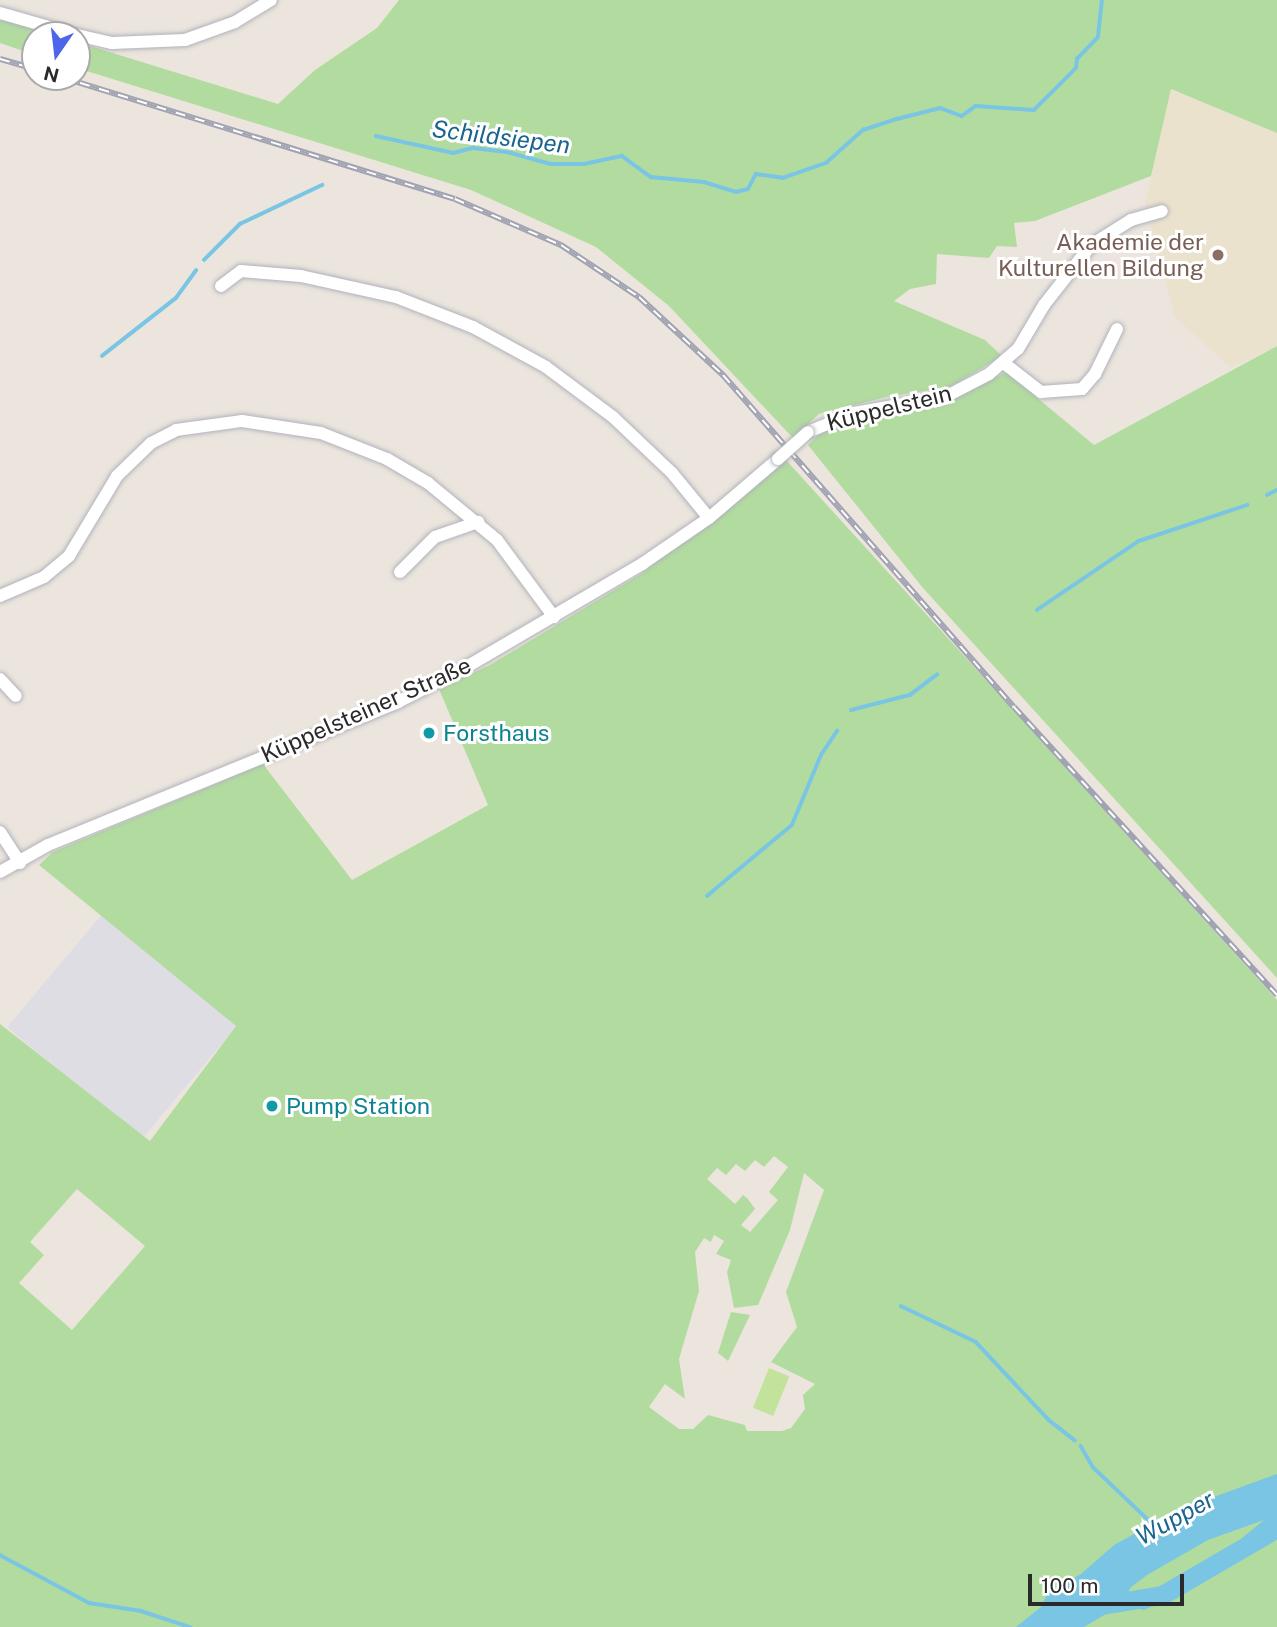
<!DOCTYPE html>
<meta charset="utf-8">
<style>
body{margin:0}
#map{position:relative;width:1277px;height:1627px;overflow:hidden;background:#ebe5dd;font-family:"Public Sans",sans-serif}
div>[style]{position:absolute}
.industrial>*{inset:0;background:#dfdde4;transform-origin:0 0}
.education>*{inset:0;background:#ebe2ce}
.green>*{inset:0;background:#b2dc9f}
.pitch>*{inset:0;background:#c3e39c;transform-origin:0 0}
.water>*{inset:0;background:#7ac5e3}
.stream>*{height:3.5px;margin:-1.75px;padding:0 1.75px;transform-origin:1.75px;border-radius:1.75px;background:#7ac5e3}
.river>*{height:19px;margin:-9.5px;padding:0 9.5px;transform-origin:9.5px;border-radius:9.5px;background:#7ac5e3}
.roads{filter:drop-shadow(0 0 2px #b1b3bc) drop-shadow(0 0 2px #b1b3bc)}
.street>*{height:12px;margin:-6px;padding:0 6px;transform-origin:6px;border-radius:6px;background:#fff}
.rail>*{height:6px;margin-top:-3px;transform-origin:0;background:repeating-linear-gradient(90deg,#fff 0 10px,#a1a3b3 0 20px);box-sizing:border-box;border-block:2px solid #a1a3b3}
.bridges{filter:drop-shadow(0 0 2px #b1b3bc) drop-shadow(0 0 2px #b1b3bc)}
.street-bridge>*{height:12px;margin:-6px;padding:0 6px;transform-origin:6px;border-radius:6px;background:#fff}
.dots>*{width:19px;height:19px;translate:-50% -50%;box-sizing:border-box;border:4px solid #fff;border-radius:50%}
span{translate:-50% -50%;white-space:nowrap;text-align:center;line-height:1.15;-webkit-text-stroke:6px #fff;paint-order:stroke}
.education-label{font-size:23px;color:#785e54}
.right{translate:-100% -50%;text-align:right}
.street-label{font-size:23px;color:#2a2a2a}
.culture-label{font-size:23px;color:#0d838f}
.left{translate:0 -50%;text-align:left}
.water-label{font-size:24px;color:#1a648f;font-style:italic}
.north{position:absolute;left:21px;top:21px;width:70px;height:70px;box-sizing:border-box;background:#fff;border:2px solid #aaa;border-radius:50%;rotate:194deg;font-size:19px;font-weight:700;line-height:28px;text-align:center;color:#2a2a2a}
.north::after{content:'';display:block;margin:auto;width:24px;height:32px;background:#4c66e9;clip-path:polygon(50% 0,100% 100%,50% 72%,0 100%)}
.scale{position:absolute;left:1028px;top:1574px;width:156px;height:32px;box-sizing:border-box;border:4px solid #2a2a2a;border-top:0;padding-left:9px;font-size:21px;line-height:24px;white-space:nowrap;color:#2a2a2a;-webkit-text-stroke:5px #fff;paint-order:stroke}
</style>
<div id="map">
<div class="industrial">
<div style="left:103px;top:913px;width:175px;height:149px;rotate:40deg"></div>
</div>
<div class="education">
<div style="clip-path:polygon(1170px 89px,1277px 133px,1277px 346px,1231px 368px,1175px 317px,1145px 204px)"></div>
</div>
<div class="green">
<div style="clip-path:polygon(399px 0,1277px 0,1277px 133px,1171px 89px,1151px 176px,1035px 221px,1014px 223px,1017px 247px,997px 246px,989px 258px,937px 254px,936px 284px,910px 289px,894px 301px,985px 340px,1002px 356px,950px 387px,886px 397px,819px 414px,793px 438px,669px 306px,596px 247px,471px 190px,77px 68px,77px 42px,278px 104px,315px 70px,377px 28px)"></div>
<div style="clip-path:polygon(0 18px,55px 35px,35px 35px,35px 55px,0 43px)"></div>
<div style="clip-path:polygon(1277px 346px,1277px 978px,923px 588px,808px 445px,826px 428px,945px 402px,1006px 372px,1094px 445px)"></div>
<div style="clip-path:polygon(evenodd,786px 460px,1277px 1000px,1277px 1627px,0 1627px,0 1024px,150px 1141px,236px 1026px,39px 865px,53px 852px,263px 764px,352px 880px,488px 805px,439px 689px,490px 665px,641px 574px,786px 460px,774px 1156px,788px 1167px,769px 1192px,778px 1200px,750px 1232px,741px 1225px,755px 1209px,748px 1199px,743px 1195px,735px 1204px,707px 1179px,717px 1168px,726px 1175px,736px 1164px,745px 1171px,755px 1160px,764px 1167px,774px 1156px,786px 460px,804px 1173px,824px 1190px,786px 1292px,797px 1327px,771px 1362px,815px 1384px,803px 1395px,805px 1409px,791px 1428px,782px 1431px,747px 1431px,745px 1425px,708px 1415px,693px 1429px,679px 1429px,649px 1407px,665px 1384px,685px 1399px,679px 1359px,699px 1291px,695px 1252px,704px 1238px,711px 1242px,714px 1235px,724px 1241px,716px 1254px,731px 1260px,727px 1272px,734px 1308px,758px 1305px,790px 1230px,804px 1173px,786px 460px,77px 1189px,145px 1246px,72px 1330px,19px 1283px,44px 1255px,30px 1242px,77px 1189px)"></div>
<div style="clip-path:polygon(731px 1312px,750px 1315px,728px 1361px,718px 1353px)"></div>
</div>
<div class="pitch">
<div style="left:769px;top:1368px;width:22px;height:43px;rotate:22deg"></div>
</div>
<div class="water">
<div style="clip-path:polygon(1277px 1474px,1277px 1537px,1234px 1553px,1230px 1548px,1264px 1520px,1208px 1540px,1147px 1575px,1130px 1588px,1126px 1602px,1084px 1627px,1016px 1627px,1041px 1607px,1048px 1592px,1081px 1574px,1114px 1545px,1178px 1510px)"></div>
<div style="clip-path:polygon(1167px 1586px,1170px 1598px,1144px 1610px,1127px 1606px,1131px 1595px)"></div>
</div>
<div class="stream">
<div style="left:376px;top:136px;width:79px;rotate:12.4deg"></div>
<div style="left:453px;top:153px;width:21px;rotate:-14deg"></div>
<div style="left:473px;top:148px;width:38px;rotate:7deg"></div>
<div style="left:511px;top:153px;width:41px;rotate:15.4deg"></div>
<div style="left:551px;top:164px;width:33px"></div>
<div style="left:584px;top:164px;width:39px;rotate:-12deg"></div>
<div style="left:622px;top:156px;width:36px;rotate:36deg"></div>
<div style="left:651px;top:177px;width:53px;rotate:5.4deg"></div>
<div style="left:704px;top:182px;width:34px;rotate:17deg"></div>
<div style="left:736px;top:192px;width:12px;rotate:-14deg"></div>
<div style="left:748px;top:189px;width:17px;rotate:-62deg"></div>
<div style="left:756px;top:174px;width:27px;rotate:8deg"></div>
<div style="left:783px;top:178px;width:46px;rotate:-19.2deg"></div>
<div style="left:826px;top:163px;width:50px;rotate:-41.7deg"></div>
<div style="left:863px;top:130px;width:36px;rotate:-18deg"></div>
<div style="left:897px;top:119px;width:44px;rotate:-14.3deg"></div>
<div style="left:940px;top:108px;width:23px;rotate:20deg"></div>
<div style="left:962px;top:116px;width:17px;rotate:-36deg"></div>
<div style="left:976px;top:106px;width:58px;rotate:3.9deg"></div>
<div style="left:1034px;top:110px;width:59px;rotate:-45deg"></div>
<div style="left:1076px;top:68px;width:9px;rotate:-84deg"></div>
<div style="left:1077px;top:59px;width:30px;rotate:-46deg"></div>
<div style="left:1098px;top:37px;width:37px;rotate:-84deg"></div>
<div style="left:204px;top:260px;width:51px;rotate:-45deg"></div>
<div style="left:240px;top:224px;width:91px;rotate:-25.4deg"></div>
<div style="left:102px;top:356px;width:94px;rotate:-38.1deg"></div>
<div style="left:176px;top:298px;width:34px;rotate:-54deg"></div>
<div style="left:1267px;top:495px;width:11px;rotate:-27deg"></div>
<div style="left:1037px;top:610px;width:123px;rotate:-34.1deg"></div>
<div style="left:1139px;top:541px;width:114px;rotate:-18.4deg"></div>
<div style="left:851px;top:710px;width:61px;rotate:-14.3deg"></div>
<div style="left:910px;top:695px;width:34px;rotate:-37deg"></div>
<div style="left:707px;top:896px;width:111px;rotate:-39.9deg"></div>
<div style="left:792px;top:825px;width:76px;rotate:-67.5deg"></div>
<div style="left:821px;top:755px;width:29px;rotate:-56deg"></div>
<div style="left:901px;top:1306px;width:83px;rotate:25.6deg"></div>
<div style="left:976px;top:1342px;width:107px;rotate:46.9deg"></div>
<div style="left:1049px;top:1420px;width:33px;rotate:38deg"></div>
<div style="left:1081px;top:1446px;width:24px;rotate:60deg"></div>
<div style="left:1093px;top:1467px;width:86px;rotate:43.6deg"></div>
<div style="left:0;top:1555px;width:101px;rotate:28.3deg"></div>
<div style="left:89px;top:1603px;width:53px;rotate:8.7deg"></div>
<div style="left:141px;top:1611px;width:52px;rotate:18.1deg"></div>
</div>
<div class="river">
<div style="left:1102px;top:1605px;width:61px;rotate:-9.5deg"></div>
<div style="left:1162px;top:1595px;width:133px;rotate:-30.2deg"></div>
</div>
<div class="roads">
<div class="street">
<div style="left:0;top:13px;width:80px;rotate:15.9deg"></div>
<div style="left:77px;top:35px;width:36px;rotate:13deg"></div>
<div style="left:112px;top:43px;width:73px;rotate:-2.4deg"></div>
<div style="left:185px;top:40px;width:53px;rotate:-19.8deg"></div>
<div style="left:235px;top:22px;width:42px;rotate:-31.4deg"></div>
<div style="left:221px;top:286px;width:25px;rotate:-37deg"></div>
<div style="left:241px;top:271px;width:60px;rotate:4.8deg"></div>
<div style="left:301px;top:276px;width:97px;rotate:12.5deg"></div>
<div style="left:396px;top:297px;width:83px;rotate:21.3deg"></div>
<div style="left:473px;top:327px;width:83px;rotate:28.7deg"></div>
<div style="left:546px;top:367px;width:84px;rotate:36.7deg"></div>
<div style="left:613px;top:417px;width:81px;rotate:43.5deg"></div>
<div style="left:672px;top:473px;width:58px;rotate:50.6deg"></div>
<div style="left:1005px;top:364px;width:46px;rotate:37.9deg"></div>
<div style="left:1041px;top:392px;width:41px;rotate:-4.2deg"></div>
<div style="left:1082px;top:389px;width:20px;rotate:-49deg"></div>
<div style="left:1095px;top:374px;width:50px;rotate:-63.9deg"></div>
<div style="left:808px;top:432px;width:50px;rotate:-22.4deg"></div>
<div style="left:854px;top:413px;width:92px;rotate:-10deg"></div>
<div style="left:945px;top:397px;width:50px;rotate:-27.6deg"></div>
<div style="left:989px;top:374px;width:38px;rotate:-41deg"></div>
<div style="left:1018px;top:349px;width:51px;rotate:-59.4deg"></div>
<div style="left:1044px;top:305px;width:76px;rotate:-51.9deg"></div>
<div style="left:1091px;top:245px;width:47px;rotate:-32deg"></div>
<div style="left:1131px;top:220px;width:32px;rotate:-16deg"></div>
<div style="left:400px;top:572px;width:49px;rotate:-45deg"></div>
<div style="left:435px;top:537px;width:46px;rotate:-19.2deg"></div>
<div style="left:0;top:596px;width:48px;rotate:-23.4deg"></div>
<div style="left:44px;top:577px;width:33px;rotate:-40deg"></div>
<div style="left:69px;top:556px;width:93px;rotate:-59deg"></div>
<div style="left:117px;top:476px;width:47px;rotate:-44.1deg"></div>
<div style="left:151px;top:443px;width:28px;rotate:-27deg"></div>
<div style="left:176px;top:430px;width:67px;rotate:-7.8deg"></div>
<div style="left:242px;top:421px;width:80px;rotate:8.6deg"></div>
<div style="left:321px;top:433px;width:71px;rotate:21.5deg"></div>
<div style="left:387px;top:459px;width:48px;rotate:30.3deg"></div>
<div style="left:428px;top:483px;width:89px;rotate:39.6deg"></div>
<div style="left:497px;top:540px;width:96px;rotate:53.5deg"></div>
<div style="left:0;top:679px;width:23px;rotate:47deg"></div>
<div style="left:0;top:832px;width:37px;rotate:57deg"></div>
<div style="left:0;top:872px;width:55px;rotate:-29.4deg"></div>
<div style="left:48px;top:845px;width:378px;rotate:-22.2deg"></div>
<div style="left:398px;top:702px;width:73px;rotate:-26.9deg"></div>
<div style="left:463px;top:669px;width:208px;rotate:-30.4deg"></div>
<div style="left:642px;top:564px;width:81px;rotate:-34.5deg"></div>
<div style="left:709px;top:518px;width:91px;rotate:-40.5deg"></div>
</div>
</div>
<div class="rail">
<div style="left:0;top:59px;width:36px;rotate:16deg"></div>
<div style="left:61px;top:77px;width:412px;rotate:17.2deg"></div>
<div style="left:455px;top:199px;width:116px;rotate:23.5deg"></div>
<div style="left:561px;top:245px;width:94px;rotate:33.7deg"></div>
<div style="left:639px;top:297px;width:115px;rotate:42.9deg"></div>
<div style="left:723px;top:375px;width:441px;rotate:48.8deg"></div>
<div style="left:1014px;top:707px;width:390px;rotate:47.6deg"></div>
</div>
<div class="bridges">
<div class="street-bridge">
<div style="left:778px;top:459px;width:40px;rotate:-42deg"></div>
</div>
</div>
<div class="dots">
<div style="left:1218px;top:255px;background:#8d6e63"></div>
<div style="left:429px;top:733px;background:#0f9aa8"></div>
<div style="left:272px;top:1106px;background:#0f9aa8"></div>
</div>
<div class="education-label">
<span class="right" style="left:1204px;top:255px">Akademie der<br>Kulturellen Bildung</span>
</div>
<div class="street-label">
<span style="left:889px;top:408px;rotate:-14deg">Küppelstein</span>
<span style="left:366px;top:710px;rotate:-24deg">Küppelsteiner Straße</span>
</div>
<div class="culture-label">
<span class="left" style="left:443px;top:733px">Forsthaus</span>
<span class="left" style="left:286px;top:1106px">Pump Station</span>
</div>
<div class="water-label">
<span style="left:501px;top:137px;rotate:7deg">Schildsiepen</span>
<span style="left:1175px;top:1518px;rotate:-29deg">Wupper</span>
</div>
<div class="north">N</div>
<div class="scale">100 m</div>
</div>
